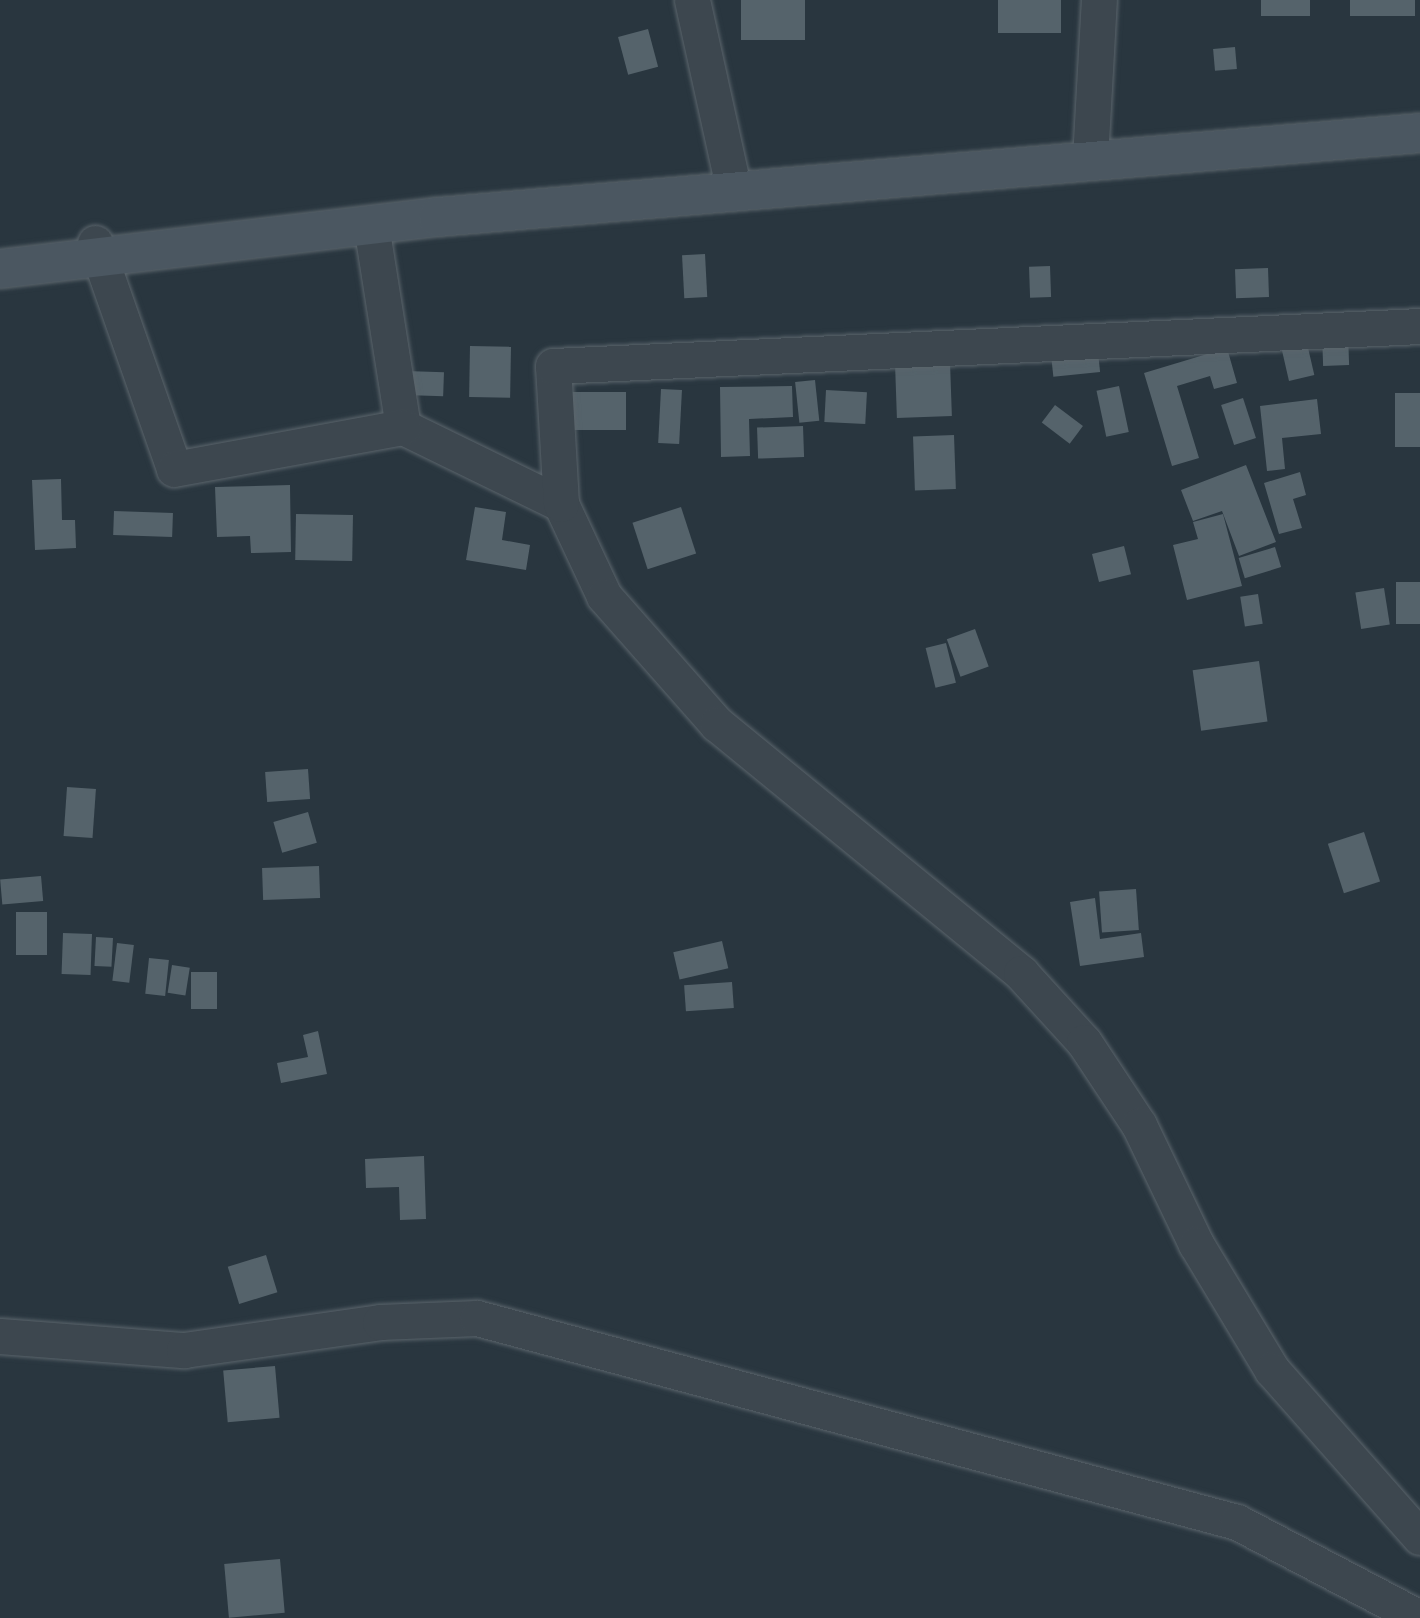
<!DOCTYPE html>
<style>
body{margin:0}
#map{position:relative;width:1420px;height:1618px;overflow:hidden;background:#29363f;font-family:"Work Sans",sans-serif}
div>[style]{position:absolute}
.building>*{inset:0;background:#55636b;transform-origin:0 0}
.roads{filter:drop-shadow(0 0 2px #5b656c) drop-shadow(0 0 2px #5b656c)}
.street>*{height:35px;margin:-17.5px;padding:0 17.5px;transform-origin:17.5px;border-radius:17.5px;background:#3d474f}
.secondary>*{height:38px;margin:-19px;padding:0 19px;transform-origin:19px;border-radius:19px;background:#4b5761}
span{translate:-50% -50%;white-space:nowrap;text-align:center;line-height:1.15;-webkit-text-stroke:7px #222c34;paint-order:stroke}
</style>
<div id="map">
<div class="building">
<div style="left:741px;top:0;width:64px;height:40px"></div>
<div style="left:998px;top:0;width:63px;height:33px"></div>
<div style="left:1261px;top:0;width:49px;height:16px"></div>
<div style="left:1350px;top:0;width:65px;height:16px"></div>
<div style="left:648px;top:29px;width:39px;height:31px;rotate:75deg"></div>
<div style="left:1235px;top:47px;width:22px;height:22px;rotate:85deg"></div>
<div style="left:705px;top:254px;width:43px;height:23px;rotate:87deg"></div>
<div style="left:1050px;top:266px;width:31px;height:21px;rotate:88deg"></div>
<div style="left:1268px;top:268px;width:29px;height:33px;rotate:88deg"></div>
<div style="left:1348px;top:333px;width:32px;height:26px;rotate:88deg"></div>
<div style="left:1306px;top:339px;width:37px;height:26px;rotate:77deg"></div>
<div style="left:470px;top:346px;width:41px;height:51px;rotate:1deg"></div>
<div style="clip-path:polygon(1227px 348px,1237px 383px,1214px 389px,1210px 376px,1177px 386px,1199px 458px,1172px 466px,1144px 373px)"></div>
<div style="left:1098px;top:352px;width:20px;height:47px;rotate:84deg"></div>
<div style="left:950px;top:362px;width:54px;height:55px;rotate:88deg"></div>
<div style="left:406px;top:371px;width:38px;height:24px;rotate:2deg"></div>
<div style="left:815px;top:380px;width:41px;height:20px;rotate:84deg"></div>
<div style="clip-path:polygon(792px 386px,793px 417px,749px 419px,750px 456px,721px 457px,720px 387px)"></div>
<div style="left:1119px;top:386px;width:47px;height:23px;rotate:78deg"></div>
<div style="left:661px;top:389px;width:21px;height:54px;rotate:3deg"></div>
<div style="left:826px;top:390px;width:41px;height:32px;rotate:3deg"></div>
<div style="left:626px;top:392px;width:38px;height:63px;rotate:90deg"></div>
<div style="left:1420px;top:393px;width:54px;height:25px;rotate:90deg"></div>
<div style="left:1243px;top:398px;width:42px;height:23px;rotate:72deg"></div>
<div style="clip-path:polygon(1317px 399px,1321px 434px,1282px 438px,1285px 469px,1267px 471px,1260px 406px)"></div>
<div style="left:1055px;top:405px;width:35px;height:22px;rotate:37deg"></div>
<div style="left:803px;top:426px;width:31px;height:46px;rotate:88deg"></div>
<div style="left:954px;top:435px;width:54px;height:41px;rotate:88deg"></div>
<div style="clip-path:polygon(1246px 465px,1276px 542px,1239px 556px,1222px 511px,1193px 521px,1181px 490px)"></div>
<div style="clip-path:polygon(1300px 472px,1306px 495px,1293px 499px,1302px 528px,1279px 534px,1264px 483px)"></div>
<div style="clip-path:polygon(61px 479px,62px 520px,75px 520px,76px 548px,35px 550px,32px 480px)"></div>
<div style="clip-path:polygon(290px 485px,291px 552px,251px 553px,250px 536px,217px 537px,215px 487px)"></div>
<div style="clip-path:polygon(475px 507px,506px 512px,502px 540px,530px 545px,526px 570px,466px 560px)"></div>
<div style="left:681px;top:507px;width:49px;height:51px;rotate:72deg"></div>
<div style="left:114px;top:511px;width:59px;height:24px;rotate:2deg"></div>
<div style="left:296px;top:514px;width:57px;height:46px;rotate:1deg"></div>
<div style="clip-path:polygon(1223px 514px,1242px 586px,1187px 600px,1173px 545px,1198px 539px,1193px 522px)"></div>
<div style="left:1124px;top:546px;width:29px;height:33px;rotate:76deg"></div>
<div style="left:1275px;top:547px;width:21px;height:38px;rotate:73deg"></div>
<div style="left:1420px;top:582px;width:42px;height:24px;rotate:90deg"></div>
<div style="left:1384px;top:588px;width:37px;height:29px;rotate:81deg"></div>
<div style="left:1258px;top:594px;width:30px;height:18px;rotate:81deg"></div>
<div style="left:975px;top:629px;width:40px;height:30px;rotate:70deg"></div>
<div style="left:946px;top:643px;width:41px;height:21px;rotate:76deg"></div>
<div style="left:1259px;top:661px;width:61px;height:67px;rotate:82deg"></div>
<div style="left:308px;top:769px;width:30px;height:43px;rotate:86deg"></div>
<div style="left:67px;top:787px;width:29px;height:49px;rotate:4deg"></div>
<div style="left:308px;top:812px;width:32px;height:36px;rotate:74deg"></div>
<div style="left:1364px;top:832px;width:52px;height:38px;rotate:72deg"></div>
<div style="left:319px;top:866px;width:32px;height:57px;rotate:88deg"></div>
<div style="left:41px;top:876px;width:25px;height:41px;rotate:85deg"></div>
<div style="left:1136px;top:889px;width:41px;height:37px;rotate:86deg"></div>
<div style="clip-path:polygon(1095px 898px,1100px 939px,1141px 933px,1144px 957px,1080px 966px,1070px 902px)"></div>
<div style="left:16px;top:912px;width:31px;height:43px"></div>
<div style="left:63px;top:933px;width:29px;height:41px;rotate:2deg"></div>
<div style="left:96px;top:937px;width:17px;height:29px;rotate:3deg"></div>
<div style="left:722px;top:941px;width:28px;height:50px;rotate:77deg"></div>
<div style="left:117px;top:943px;width:17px;height:38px;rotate:7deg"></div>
<div style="left:149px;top:958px;width:20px;height:36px;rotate:6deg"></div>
<div style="left:172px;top:965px;width:18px;height:28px;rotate:9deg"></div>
<div style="left:191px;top:972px;width:26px;height:37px"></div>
<div style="left:732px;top:982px;width:26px;height:48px;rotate:86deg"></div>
<div style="clip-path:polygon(318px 1031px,327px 1074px,281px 1083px,277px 1063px,308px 1057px,303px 1035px)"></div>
<div style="clip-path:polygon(424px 1156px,426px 1219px,400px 1220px,399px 1187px,366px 1188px,365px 1159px)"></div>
<div style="left:266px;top:1255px;width:39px;height:40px;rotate:73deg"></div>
<div style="left:275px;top:1366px;width:52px;height:52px;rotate:85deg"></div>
<div style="left:280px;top:1559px;width:54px;height:56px;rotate:85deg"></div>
</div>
<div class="roads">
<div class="street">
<div style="left:692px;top:0;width:196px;rotate:77.6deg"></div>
<div style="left:1090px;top:159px;width:159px;rotate:-86.8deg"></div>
<div style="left:371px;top:225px;width:205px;rotate:81deg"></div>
<div style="left:403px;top:427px;width:176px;rotate:26deg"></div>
<div style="left:561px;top:504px;width:102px;rotate:64.9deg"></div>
<div style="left:604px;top:596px;width:171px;rotate:48.6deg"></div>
<div style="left:717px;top:724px;width:393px;rotate:39.3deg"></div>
<div style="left:1021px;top:973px;width:93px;rotate:47.6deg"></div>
<div style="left:1084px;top:1042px;width:100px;rotate:56.5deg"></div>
<div style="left:1139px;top:1125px;width:132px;rotate:64.4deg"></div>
<div style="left:1196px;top:1244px;width:147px;rotate:58.9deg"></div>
<div style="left:1272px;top:1370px;width:223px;rotate:48.5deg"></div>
<div style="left:95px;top:243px;width:239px;rotate:70.7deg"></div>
<div style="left:174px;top:469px;width:233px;rotate:-10.4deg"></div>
<div style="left:561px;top:504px;width:138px;rotate:-93.3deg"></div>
<div style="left:553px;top:366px;width:868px;rotate:-2.64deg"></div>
<div style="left:0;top:1336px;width:185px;rotate:4.4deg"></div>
<div style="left:184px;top:1350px;width:198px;rotate:-8.1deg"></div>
<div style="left:380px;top:1322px;width:97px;rotate:-2.4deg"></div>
<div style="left:477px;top:1318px;width:787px;rotate:15.03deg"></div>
<div style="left:1237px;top:1522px;width:207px;rotate:27.7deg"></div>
</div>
<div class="secondary">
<div style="left:0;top:269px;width:441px;rotate:-6.8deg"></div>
<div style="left:438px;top:217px;width:986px;rotate:-4.89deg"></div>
</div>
</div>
</div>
